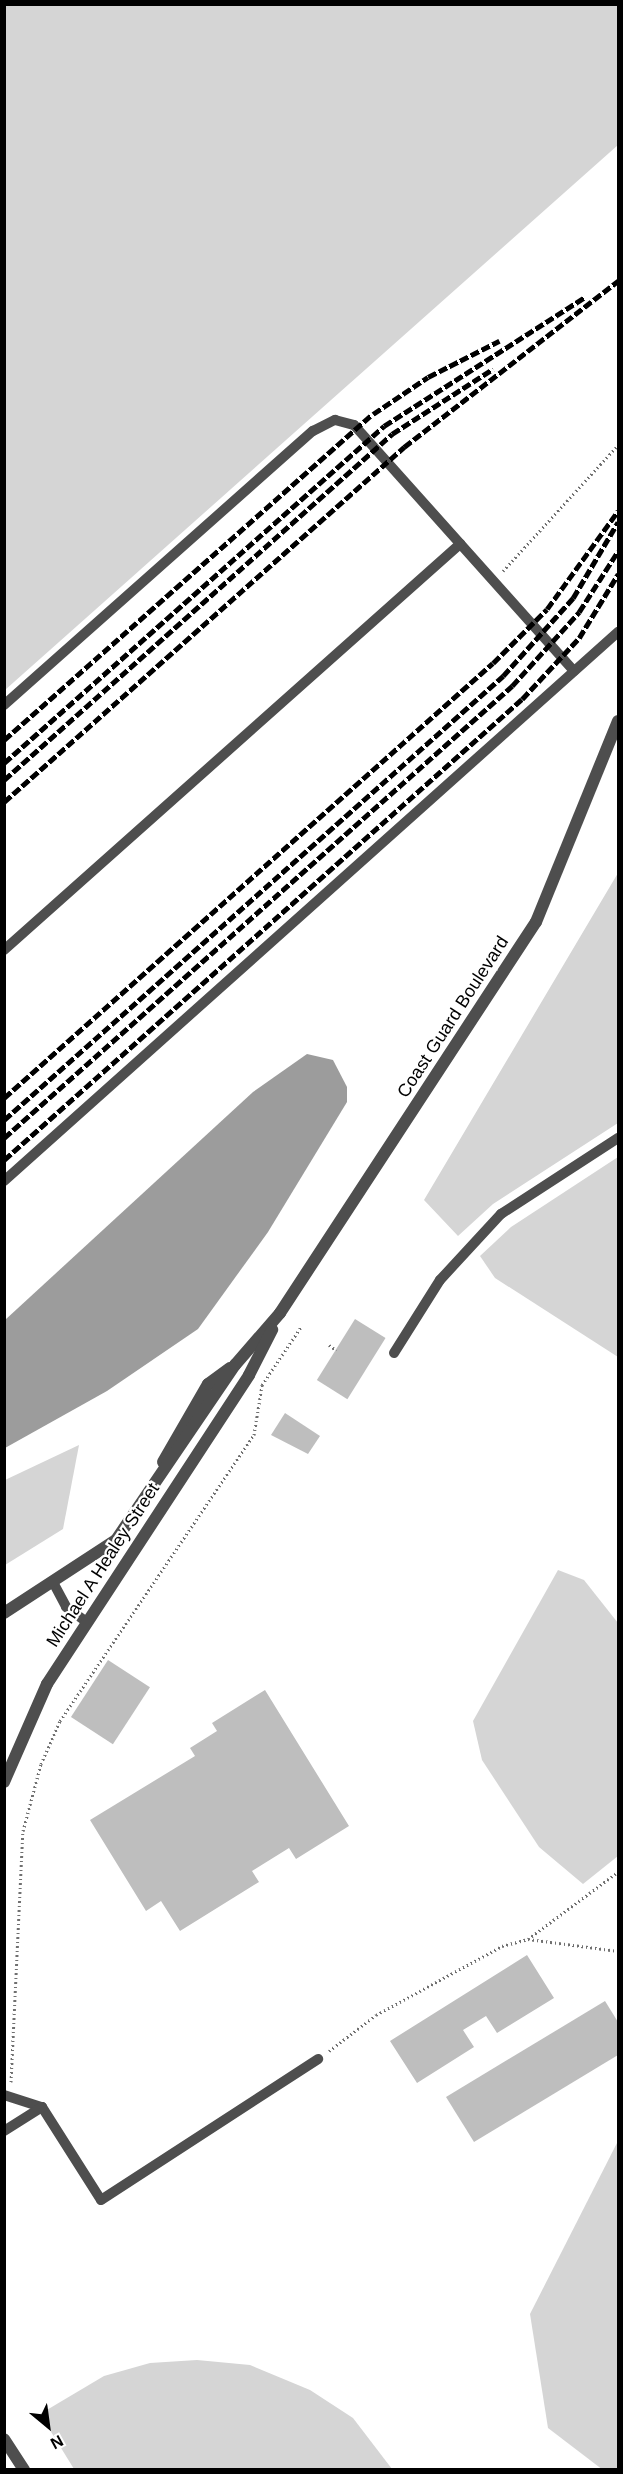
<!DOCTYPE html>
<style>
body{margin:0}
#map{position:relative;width:623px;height:2474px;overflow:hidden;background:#fff;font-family:Arial,sans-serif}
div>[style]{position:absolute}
.green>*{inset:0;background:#d5d5d5}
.water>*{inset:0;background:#9c9c9c}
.building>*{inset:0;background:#bebebe;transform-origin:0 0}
.path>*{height:3px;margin-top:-1.5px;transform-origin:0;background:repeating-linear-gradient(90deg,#707070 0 1.5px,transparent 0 4.5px)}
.lane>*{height:10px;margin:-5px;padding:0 5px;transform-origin:5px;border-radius:5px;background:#4e4e4e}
.street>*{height:12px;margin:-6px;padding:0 6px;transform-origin:6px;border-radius:6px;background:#4e4e4e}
.rail>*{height:4.5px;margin-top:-2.25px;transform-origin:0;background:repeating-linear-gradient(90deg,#000 0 9px,transparent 0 12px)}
span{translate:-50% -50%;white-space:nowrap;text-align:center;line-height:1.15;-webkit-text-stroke:4.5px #fff;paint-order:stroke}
.street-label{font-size:18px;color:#000}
.frame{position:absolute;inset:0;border:6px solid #000;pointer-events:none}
.north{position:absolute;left:18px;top:2396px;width:60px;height:60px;-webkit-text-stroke:4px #fff;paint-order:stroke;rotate:151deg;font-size:16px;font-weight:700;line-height:24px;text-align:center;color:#000}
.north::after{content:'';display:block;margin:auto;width:21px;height:27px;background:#000;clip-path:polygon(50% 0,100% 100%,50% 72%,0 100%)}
</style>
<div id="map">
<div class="green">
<div style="clip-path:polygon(5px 4px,618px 5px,618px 145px,5px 690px)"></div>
<div style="clip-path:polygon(618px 873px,618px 1123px,493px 1204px,458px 1236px,424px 1200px)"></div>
<div style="clip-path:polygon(618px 1157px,618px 1357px,495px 1278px,480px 1256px,511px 1227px)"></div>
<div style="clip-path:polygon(79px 1445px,63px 1529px,5px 1565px,5px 1480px)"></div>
<div style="clip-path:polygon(558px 1570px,584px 1580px,618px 1623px,618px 1856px,583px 1884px,539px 1847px,482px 1760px,473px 1721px)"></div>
<div style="clip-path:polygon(618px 2141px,618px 2469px,603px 2470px,548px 2428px,530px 2314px)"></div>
<div style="clip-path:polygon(197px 2360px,250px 2365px,310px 2390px,353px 2418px,392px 2469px,74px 2469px,40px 2414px,104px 2376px,150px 2363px)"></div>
</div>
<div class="water">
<div style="clip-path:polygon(307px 1054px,333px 1060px,347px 1087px,347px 1102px,268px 1232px,198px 1329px,107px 1391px,5px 1448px,5px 1320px,253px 1092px)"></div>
</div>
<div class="building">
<div style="left:355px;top:1319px;width:36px;height:72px;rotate:32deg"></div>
<div style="clip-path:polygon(285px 1413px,320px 1436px,308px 1454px,271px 1435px)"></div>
<div style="left:108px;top:1660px;width:50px;height:68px;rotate:33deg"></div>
<div style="clip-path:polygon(265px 1690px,349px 1826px,296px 1859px,289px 1848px,252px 1871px,259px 1882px,180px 1931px,161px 1901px,146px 1911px,90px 1820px,195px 1756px,190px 1748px,217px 1731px,212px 1723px)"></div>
<div style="clip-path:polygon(527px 1955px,554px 1998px,497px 2033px,486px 2016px,463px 2030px,474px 2047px,417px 2083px,390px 2041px)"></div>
<div style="clip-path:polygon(605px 2001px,618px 2022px,618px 2055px,474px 2142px,446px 2097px)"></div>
</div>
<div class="path">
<div style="left:503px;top:571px;width:171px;rotate:-47.6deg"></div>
<div style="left:329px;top:1345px;width:9px;rotate:36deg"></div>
<div style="left:528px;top:1939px;width:112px;rotate:-36.7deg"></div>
<div style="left:329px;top:2051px;width:59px;rotate:-37.5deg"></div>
<div style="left:376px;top:2015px;width:144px;rotate:-28.7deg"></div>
<div style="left:502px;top:1946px;width:27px;rotate:-15deg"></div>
<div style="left:528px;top:1939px;width:91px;rotate:7.6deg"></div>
<div style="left:11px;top:2082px;width:251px;rotate:-87.3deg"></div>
<div style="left:23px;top:1831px;width:69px;rotate:-75deg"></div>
<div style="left:41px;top:1764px;width:47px;rotate:-66.2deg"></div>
<div style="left:60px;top:1721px;width:346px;rotate:-55.9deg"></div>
<div style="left:254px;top:1435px;width:51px;rotate:-80.9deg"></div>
<div style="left:262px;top:1385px;width:70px;rotate:-56.1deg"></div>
</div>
<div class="lane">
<div style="left:4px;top:705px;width:413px;rotate:-41.6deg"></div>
<div style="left:313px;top:431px;width:25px;rotate:-27deg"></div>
<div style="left:335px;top:420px;width:20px;rotate:15deg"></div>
<div style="left:354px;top:425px;width:330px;rotate:48.2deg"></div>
<div style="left:4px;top:950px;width:611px;rotate:-41.68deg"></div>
<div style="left:4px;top:1181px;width:824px;rotate:-41.8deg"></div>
<div style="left:394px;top:1353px;width:86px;rotate:-57.8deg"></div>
<div style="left:440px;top:1280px;width:90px;rotate:-47.3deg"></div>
<div style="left:501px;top:1214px;width:140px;rotate:-33deg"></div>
<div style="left:54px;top:1584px;width:26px;rotate:62deg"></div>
<div style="left:66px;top:1607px;width:26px;rotate:36deg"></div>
<div style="left:4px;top:2095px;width:40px;rotate:18deg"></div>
<div style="left:42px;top:2107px;width:110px;rotate:57.6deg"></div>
<div style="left:101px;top:2200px;width:259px;rotate:-33deg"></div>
<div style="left:4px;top:2131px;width:45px;rotate:-32.3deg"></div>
</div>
<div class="street">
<div style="left:163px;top:1462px;width:90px;rotate:-60deg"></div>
<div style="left:208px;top:1384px;width:27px;rotate:-36deg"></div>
<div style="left:4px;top:1613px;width:134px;rotate:-33.1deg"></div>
<div style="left:116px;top:1540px;width:212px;rotate:-55.8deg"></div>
<div style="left:235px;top:1365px;width:69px;rotate:-49.1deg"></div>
<div style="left:280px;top:1313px;width:467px;rotate:-56.8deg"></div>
<div style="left:536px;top:922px;width:217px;rotate:-67.8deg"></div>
<div style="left:4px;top:1782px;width:107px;rotate:-66.3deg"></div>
<div style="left:47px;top:1684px;width:369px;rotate:-56.8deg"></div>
<div style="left:249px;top:1375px;width:51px;rotate:-62.9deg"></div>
<div style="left:4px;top:2439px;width:37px;rotate:57deg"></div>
</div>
<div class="rail">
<div style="left:4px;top:740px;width:492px;rotate:-41.5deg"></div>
<div style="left:373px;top:414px;width:66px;rotate:-33.9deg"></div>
<div style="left:428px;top:377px;width:80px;rotate:-26.9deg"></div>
<div style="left:4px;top:763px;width:508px;rotate:-41.57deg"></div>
<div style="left:384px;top:426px;width:239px;rotate:-32.7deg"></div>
<div style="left:4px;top:780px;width:520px;rotate:-41.73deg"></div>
<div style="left:392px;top:434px;width:120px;rotate:-32.8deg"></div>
<div style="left:4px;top:802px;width:535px;rotate:-41.59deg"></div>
<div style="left:404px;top:447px;width:271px;rotate:-37.8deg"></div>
<div style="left:4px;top:1098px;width:654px;rotate:-41.66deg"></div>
<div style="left:493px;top:663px;width:76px;rotate:-45deg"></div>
<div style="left:547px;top:609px;width:121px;rotate:-54.1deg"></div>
<div style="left:4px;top:1120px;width:668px;rotate:-41.66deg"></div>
<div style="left:503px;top:676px;width:105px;rotate:-48.1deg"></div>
<div style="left:573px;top:598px;width:88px;rotate:-59.4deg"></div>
<div style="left:4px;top:1138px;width:680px;rotate:-41.66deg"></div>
<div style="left:512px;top:686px;width:100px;rotate:-47.8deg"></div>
<div style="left:579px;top:612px;width:72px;rotate:-57.4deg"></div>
<div style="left:4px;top:1160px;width:693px;rotate:-41.67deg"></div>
<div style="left:522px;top:699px;width:83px;rotate:-46.9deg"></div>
<div style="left:579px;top:638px;width:75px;rotate:-58.6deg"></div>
</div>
<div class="street-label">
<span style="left:453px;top:1017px;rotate:-57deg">Coast Guard Boulevard</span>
<span style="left:103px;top:1565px;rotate:-57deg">Michael A Healey Street</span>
</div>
<div class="frame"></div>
<div class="north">N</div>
</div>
